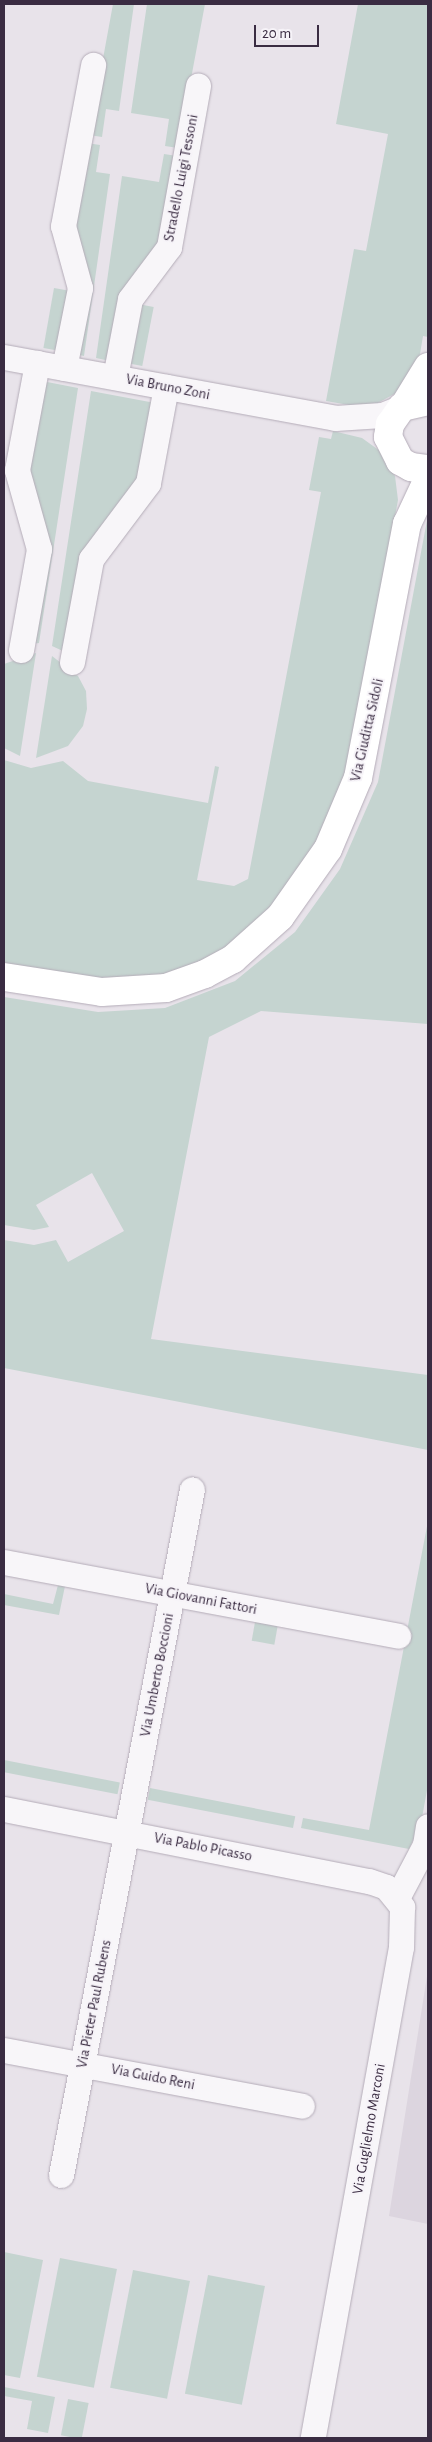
<!DOCTYPE html>
<style>
body{margin:0}
#map{position:relative;width:432px;height:2442px;overflow:hidden;background:#e8e3ea;font-family:"Alegreya Sans",sans-serif}
div>[style]{position:absolute}
.built>*{inset:0;background:#dcd5df}
.green>*{inset:0;background:#c5d4d0;transform-origin:0 0}
.roads{filter:drop-shadow(0 0 1px #b4acb8) drop-shadow(0 0 1px #b4acb8)}
.street>*{height:25px;margin:-12.5px;padding:0 12.5px;transform-origin:12.5px;border-radius:12.5px;background:#f8f6f9}
.secondary>*{height:28px;margin:-14px;padding:0 14px;transform-origin:14px;border-radius:14px;background:#fff}
span{translate:-50% -50%;white-space:nowrap;text-align:center;line-height:1.15;-webkit-text-stroke:4px #f6f3f8;paint-order:stroke}
.street-label{font-size:15px;color:#3a2c42}
.frame{position:absolute;inset:0;border:5px solid #3a2c42;pointer-events:none}
.scale{position:absolute;left:254px;top:25px;width:65px;height:22px;box-sizing:border-box;border:2px solid #3a2c42;border-top:0;padding-left:6px;font-size:15px;line-height:18px;white-space:nowrap;color:#3a2c42;-webkit-text-stroke:4px #f6f3f8;paint-order:stroke}
</style>
<div id="map">
<div class="built">
<div style="clip-path:polygon(428px 1970px,428px 2224px,389px 2216px)"></div>
</div>
<div class="green">
<div style="clip-path:polygon(113px 4px,134px 4px,119px 111px,106px 109px,102px 137px,89px 135px)"></div>
<div style="clip-path:polygon(147px 4px,205px 4px,178px 148px,165px 146px,169px 119px,131px 113px)"></div>
<div style="clip-path:polygon(358px 4px,428px 4px,428px 337px,423px 336px,419px 360px,396px 393px,376px 404px,349px 405px,326px 401px,354px 249px,366px 251px,388px 134px,336px 124px)"></div>
<div style="clip-path:polygon(87px 143px,100px 145px,96px 172px,110px 174px,84px 356px,75px 354px,72px 227px)"></div>
<div style="clip-path:polygon(164px 154px,177px 156px,160px 243px,110px 361px,96px 358px,122px 176px,159px 182px)"></div>
<div style="left:54px;top:288px;width:17px;height:61px;rotate:10deg"></div>
<div style="left:138px;top:304px;width:16px;height:60px;rotate:11deg"></div>
<div style="clip-path:polygon(42px 381px,78px 388px,39px 643px,31px 644px,27px 467px)"></div>
<div style="clip-path:polygon(91px 391px,155px 403px,140px 481px,83px 557px,65px 652px,52px 646px)"></div>
<div style="clip-path:polygon(333px 431px,362px 438px,380px 451px,395px 476px,398px 500px,348px 769px,322px 834px,281px 897px,227px 949px,176px 973px,121px 981px,4px 965px,4px 760px,31px 768px,63px 761px,88px 781px,208px 803px,215px 766px,219px 767px,197px 880px,234px 886px,248px 879px,321px 492px,309px 490px,319px 437px,331px 439px)"></div>
<div style="clip-path:polygon(428px 515px,428px 1024px,261px 1011px,209px 1037px,151px 1339px,428px 1375px,428px 1450px,4px 1368px,4px 1240px,34px 1245px,56px 1240px,68px 1262px,124px 1231px,92px 1173px,36px 1205px,49px 1227px,34px 1230px,4px 1225px,4px 997px,98px 1012px,165px 1008px,235px 981px,295px 932px,340px 869px,378px 782px)"></div>
<div style="clip-path:polygon(36px 653px,20px 756px,4px 748px,4px 664px)"></div>
<div style="clip-path:polygon(52px 656px,78px 676px,86px 691px,87px 709px,83px 726px,68px 746px,36px 758px)"></div>
<div style="clip-path:polygon(428px 1521px,428px 1785px,421px 1823px,409px 1849px,301px 1828px,303px 1818px,369px 1830px)"></div>
<div style="clip-path:polygon(58px 1585px,65px 1586px,59px 1615px,4px 1605px,4px 1594px,53px 1604px)"></div>
<div style="left:255px;top:1622px;width:23px;height:19px;rotate:10deg"></div>
<div style="left:4px;top:1760px;width:118px;height:12px;rotate:11deg"></div>
<div style="left:150px;top:1788px;width:148px;height:12px;rotate:11deg"></div>
<div style="clip-path:polygon(4px 2252px,43px 2260px,20px 2378px,4px 2375px)"></div>
<div style="left:60px;top:2258px;width:58px;height:121px;rotate:11deg"></div>
<div style="left:133px;top:2270px;width:58px;height:120px;rotate:11deg"></div>
<div style="left:208px;top:2275px;width:58px;height:121px;rotate:11deg"></div>
<div style="clip-path:polygon(4px 2387px,55px 2397px,48px 2433px,27px 2429px,32px 2401px,4px 2396px)"></div>
<div style="left:68px;top:2399px;width:21px;height:37px;rotate:11deg"></div>
</div>
<div class="roads">
<div class="street">
<div style="left:4px;top:357px;width:337px;rotate:10.4deg"></div>
<div style="left:335px;top:418px;width:47px;rotate:-3.7deg"></div>
<div style="left:382px;top:415px;width:22px;rotate:-22deg"></div>
<div style="left:64px;top:368px;width:82px;rotate:-78.7deg"></div>
<div style="left:80px;top:288px;width:64px;rotate:-105.3deg"></div>
<div style="left:63px;top:226px;width:164px;rotate:-79.4deg"></div>
<div style="left:115px;top:377px;width:79px;rotate:-79.1deg"></div>
<div style="left:130px;top:299px;width:65px;rotate:-53.1deg"></div>
<div style="left:169px;top:247px;width:164px;rotate:-79.8deg"></div>
<div style="left:21px;top:650px;width:103px;rotate:-79.9deg"></div>
<div style="left:39px;top:549px;width:82px;rotate:-105.6deg"></div>
<div style="left:17px;top:470px;width:109px;rotate:-79.4deg"></div>
<div style="left:72px;top:662px;width:105px;rotate:-79.5deg"></div>
<div style="left:91px;top:559px;width:95px;rotate:-53.1deg"></div>
<div style="left:148px;top:483px;width:98px;rotate:-79.4deg"></div>
<div style="left:4px;top:1562px;width:401px;rotate:10.6deg"></div>
<div style="left:4px;top:1809px;width:372px;rotate:11.2deg"></div>
<div style="left:369px;top:1881px;width:18px;rotate:19deg"></div>
<div style="left:386px;top:1887px;width:26px;rotate:51deg"></div>
<div style="left:402px;top:1907px;width:40px;rotate:91.4deg"></div>
<div style="left:401px;top:1947px;width:499px;rotate:100.2deg"></div>
<div style="left:397px;top:1898px;width:60px;rotate:-62.2deg"></div>
<div style="left:425px;top:1845px;width:19px;rotate:-81deg"></div>
<div style="left:4px;top:2050px;width:303px;rotate:10.6deg"></div>
<div style="left:61px;top:2175px;width:698px;rotate:-79.19deg"></div>
</div>
<div class="secondary">
<div style="left:428px;top:401px;width:27px;rotate:167deg"></div>
<div style="left:402px;top:407px;width:21px;rotate:125deg"></div>
<div style="left:390px;top:424px;width:13px;rotate:99deg"></div>
<div style="left:388px;top:437px;width:27px;rotate:63deg"></div>
<div style="left:400px;top:461px;width:13px;rotate:29deg"></div>
<div style="left:411px;top:467px;width:17px;rotate:7deg"></div>
<div style="left:404px;top:406px;width:46px;rotate:-58.4deg"></div>
<div style="left:4px;top:977px;width:99px;rotate:8.7deg"></div>
<div style="left:102px;top:992px;width:64px;rotate:-3.6deg"></div>
<div style="left:166px;top:988px;width:41px;rotate:-19.7deg"></div>
<div style="left:205px;top:974px;width:32px;rotate:-28deg"></div>
<div style="left:233px;top:959px;width:63px;rotate:-41.8deg"></div>
<div style="left:280px;top:917px;width:83px;rotate:-54.8deg"></div>
<div style="left:328px;top:849px;width:77px;rotate:-67.1deg"></div>
<div style="left:358px;top:778px;width:259px;rotate:-79.1deg"></div>
<div style="left:407px;top:524px;width:50px;rotate:-65deg"></div>
</div>
</div>
<div class="street-label">
<span style="left:181px;top:178px;rotate:-79deg">Stradello Luigi Tessoni</span>
<span style="left:168px;top:387px;rotate:11deg">Via Bruno Zoni</span>
<span style="left:367px;top:730px;rotate:-77deg">Via Giuditta Sidoli</span>
<span style="left:201px;top:1599px;rotate:11deg">Via Giovanni Fattori</span>
<span style="left:157px;top:1675px;rotate:-79deg">Via Umberto Boccioni</span>
<span style="left:203px;top:1847px;rotate:11deg">Via Pablo Picasso</span>
<span style="left:94px;top:2004px;rotate:-79deg">Via Pieter Paul Rubens</span>
<span style="left:153px;top:2077px;rotate:11deg">Via Guido Reni</span>
<span style="left:369px;top:2129px;rotate:-80deg">Via Guglielmo Marconi</span>
</div>
<div class="frame"></div>
<div class="scale">20 m</div>
</div>
